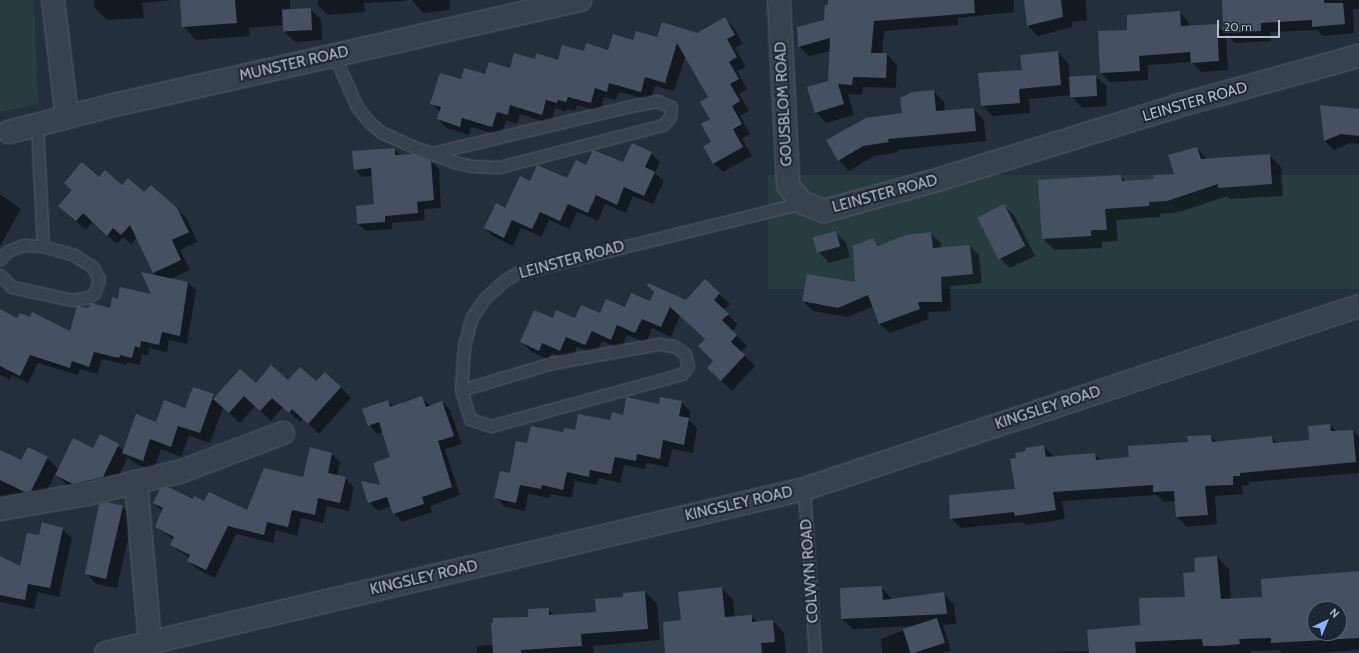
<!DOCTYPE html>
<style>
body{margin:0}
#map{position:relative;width:1359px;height:653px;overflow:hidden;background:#242f3e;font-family:Cabin,sans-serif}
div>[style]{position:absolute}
.green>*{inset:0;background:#263c3f;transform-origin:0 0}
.shadow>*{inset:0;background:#0007}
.building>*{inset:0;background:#455162;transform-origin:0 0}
.roads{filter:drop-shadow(0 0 1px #565f6c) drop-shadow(0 0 1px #565f6c)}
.service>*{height:11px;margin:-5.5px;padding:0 5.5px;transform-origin:5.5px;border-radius:5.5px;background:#38414e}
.minor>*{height:22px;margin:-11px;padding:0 11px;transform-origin:11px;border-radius:11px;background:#38414e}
span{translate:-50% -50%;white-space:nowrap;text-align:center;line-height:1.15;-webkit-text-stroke:4px #1d2633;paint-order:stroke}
.street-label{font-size:15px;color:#b4bcc9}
.north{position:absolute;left:1307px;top:601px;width:40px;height:40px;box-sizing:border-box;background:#1d2633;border:1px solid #59626f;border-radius:50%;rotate:44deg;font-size:11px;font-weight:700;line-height:16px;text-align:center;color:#b4bcc9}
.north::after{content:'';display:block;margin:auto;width:14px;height:18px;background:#8ab4f8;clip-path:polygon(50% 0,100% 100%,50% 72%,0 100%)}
.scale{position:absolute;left:1217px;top:20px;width:63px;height:18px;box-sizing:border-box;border:2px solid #b4bcc9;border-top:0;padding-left:5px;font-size:12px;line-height:14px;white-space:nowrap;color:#b4bcc9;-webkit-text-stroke:3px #1d2633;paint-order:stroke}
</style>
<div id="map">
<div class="green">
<div style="clip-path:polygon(0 0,34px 0,38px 104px,0 112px)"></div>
<div style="left:1359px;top:175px;width:114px;height:591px;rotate:90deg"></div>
</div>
<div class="shadow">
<div style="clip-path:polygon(94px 0,173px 0,142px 3px,144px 18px,107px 20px,95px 8px)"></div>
<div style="clip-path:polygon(181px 0,290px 0,290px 10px,310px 9px,321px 19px,322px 40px,295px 42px,284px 32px,284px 25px,249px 28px,250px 36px,196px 40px,183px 26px)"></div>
<div style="clip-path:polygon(318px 0,406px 0,406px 1px,364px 3px,365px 12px,328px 15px,318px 5px)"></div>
<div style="clip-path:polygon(412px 0,449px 0,450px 10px,423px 13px)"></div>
<div style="clip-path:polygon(829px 0,1014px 0,1014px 12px,958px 18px,958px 25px,884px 31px,882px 54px,887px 54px,897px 65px,896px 88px,863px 87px,862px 95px,848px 94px,854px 115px,826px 123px,816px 112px,829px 82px,830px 51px,809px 56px,799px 46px,825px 21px)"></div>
<div style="clip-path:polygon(1025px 0,1086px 0,1087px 20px,1072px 22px,1072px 27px,1038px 36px,1028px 26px)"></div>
<div style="clip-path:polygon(1223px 0,1359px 0,1359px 9px,1353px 9px,1354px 33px,1323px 36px,1317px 30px,1270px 32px,1271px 41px,1235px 43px,1226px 34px,1228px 70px,1201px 72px,1192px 62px,1148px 65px,1148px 80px,1110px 82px,1101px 73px,1129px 31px,1179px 12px,1188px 21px,1189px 27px,1217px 25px,1224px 33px)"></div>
<div style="clip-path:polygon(725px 18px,734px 28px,743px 44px,735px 48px,746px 67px,737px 71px,747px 89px,739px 94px,749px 111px,740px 116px,750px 134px,742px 139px,752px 156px,723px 172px,713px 163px,710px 97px,686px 55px,674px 91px,655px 86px,650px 100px,619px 92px,616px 100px,604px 97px,600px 112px,577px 105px,575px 111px,567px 109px,566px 112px,555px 108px,551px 124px,520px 114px,517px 124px,506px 120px,501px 136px,471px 127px,469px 135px,447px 128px,438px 119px,440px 112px,432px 103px,461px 81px,535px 60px,559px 61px,584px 53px,609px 51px,634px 41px,697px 34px)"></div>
<div style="clip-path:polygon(1058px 52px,1068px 63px,1070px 77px,1095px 76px,1106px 86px,1107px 106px,1082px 108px,1071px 95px,1029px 99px,1030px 113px,992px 116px,982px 105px,1023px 71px)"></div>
<div style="clip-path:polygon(934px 92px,944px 102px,945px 112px,974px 109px,984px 120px,986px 141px,898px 150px,898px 152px,874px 156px,849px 171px,839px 160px)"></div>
<div style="clip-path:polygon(1359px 110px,1359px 144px,1351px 143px,1334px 150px,1325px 141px)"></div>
<div style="clip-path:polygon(1197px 148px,1208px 160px,1269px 155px,1281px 167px,1283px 196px,1230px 199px,1227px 196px,1179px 212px,1160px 214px,1160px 217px,1116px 220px,1118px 241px,1102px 242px,1102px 248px,1054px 250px,1043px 239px,1121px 176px,1127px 182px,1155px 180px,1175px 175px)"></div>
<div style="clip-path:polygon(394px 149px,401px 156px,431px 162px,439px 169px,441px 208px,424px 209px,425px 220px,392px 223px,392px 229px,366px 231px,358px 224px,375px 205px,373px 176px,362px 177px,355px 169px)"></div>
<div style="clip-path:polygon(651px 153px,660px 162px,655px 173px,664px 181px,653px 204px,633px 196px,626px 213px,605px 204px,598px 221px,577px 212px,569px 229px,549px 220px,541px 237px,521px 228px,513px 246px,494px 237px,485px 228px,530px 182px,568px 180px,587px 166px,623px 163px)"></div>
<div style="clip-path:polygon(99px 178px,144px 193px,177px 209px,187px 219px,197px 242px,180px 250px,190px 270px,170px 279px,188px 282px,196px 290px,187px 344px,169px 340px,167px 352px,149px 348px,148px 355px,142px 354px,140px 365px,127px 362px,127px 365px,102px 359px,97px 374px,80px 369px,78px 375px,38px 363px,28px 383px,12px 375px,10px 380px,0 375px,0 311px,17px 319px,70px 333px,88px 309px,111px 309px,153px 295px,156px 276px,137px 237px,131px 244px,123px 237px,117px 244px,92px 222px,86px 230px,59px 206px)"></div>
<div style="clip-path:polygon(0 194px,21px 209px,0 246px)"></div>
<div style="clip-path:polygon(1003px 205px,1014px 215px,1035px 256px,1010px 268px,1000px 258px)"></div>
<div style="clip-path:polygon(835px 232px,846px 243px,850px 257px,829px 263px,819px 252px)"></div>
<div style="clip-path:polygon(931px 234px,941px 243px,941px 248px,970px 246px,979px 255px,982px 283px,950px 286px,951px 311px,927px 312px,929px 319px,890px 333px,880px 324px,874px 306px,848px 317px,813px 311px,803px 301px,856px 283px,873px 239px,880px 246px)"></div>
<div style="clip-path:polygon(719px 294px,730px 304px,723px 310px,738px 325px,732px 331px,747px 346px,741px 352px,755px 366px,732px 391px,708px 368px,714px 361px,706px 340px,680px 316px,671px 337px,652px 328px,646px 343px,627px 335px,621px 349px,602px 341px,596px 355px,577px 347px,571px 361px,552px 353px,549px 360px,532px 352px,521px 342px,553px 320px,575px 320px,650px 302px,686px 301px)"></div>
<div style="clip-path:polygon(288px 382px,316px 383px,341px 387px,351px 398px,319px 434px,303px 419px,300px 422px,283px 407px,271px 421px,255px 406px,240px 423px,223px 408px,210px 443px,189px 436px,181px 457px,161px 449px,153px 471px,134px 463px,128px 457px,113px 487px,84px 494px,67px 485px,55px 474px,42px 501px,36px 502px,20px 494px,14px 506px,0 501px,0 456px,22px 462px,47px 458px,59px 470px,93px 449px,100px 435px,124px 450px,157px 423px,213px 395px,216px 398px,256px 384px)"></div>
<div style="clip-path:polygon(422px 398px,430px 406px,442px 402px,450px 410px,462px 444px,445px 449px,460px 495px,430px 506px,432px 512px,402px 522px,394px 513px,392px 506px,378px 511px,369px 502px,382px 487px,391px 458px,383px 432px,377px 434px,369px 425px,388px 401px,394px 407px)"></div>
<div style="clip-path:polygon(681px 402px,690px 411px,689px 420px,697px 428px,693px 453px,672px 449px,668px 467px,646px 463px,645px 469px,624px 465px,620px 483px,599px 478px,597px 485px,575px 481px,572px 498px,550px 494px,550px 498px,528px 494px,525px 511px,505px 507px,496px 498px,528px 444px,660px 405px)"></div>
<div style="clip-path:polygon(1330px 425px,1337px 432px,1353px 431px,1359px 437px,1359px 473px,1249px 482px,1249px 485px,1242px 486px,1243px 494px,1215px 496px,1217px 524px,1187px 527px,1177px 517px,1176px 501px,1164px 502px,1157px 495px,1062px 501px,1065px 519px,1026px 525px,1022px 522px,961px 528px,951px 518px,1016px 490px,1017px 459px,1044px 446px,1054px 457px,1095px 454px,1101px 460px,1130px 458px,1211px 436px,1217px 443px,1272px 437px,1278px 444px,1310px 441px)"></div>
<div style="clip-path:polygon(332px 454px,340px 462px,337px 477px,345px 478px,354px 487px,349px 511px,327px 506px,323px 523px,301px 518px,297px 536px,276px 530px,273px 543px,236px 534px,215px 578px,197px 569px,188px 560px,189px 558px,171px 545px,174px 540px,156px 527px,163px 512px,154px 503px,193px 501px,248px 512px,304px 478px)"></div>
<div style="clip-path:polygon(107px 503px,123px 507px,133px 517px,117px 588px,96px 584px,86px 573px)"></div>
<div style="clip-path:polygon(62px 529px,72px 538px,59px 597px,38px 592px,34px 609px,0 602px,0 557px,21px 567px,40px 537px)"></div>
<div style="clip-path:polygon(evenodd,1217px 557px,1229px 569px,1231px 600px,1263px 598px,1359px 572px,1359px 650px,1313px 653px,1282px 653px,1279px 650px,1251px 651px,1251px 653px,1036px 653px,1089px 651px,1141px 626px,1186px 598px,1196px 573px,1217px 557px,1315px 609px,1339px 609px,1339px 633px,1315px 633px,1315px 609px)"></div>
<div style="clip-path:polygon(882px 587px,892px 600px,943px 593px,954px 604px,956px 624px,943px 625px,951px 650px,943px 653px,882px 653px,881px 639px,914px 626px,853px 629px,842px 619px,841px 589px)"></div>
<div style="clip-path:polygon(722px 588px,733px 600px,735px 617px,751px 616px,758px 622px,773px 621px,784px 633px,786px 653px,665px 653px,682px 621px)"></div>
<div style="clip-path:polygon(645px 592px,657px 604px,660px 640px,593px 646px,594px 653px,477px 653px,476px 646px,493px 645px,529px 617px,548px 609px,554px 615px,597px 612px,624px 598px)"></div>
</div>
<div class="building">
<div style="clip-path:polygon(180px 0,235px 0,237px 23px,182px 27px)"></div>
<div style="clip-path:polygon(828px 0,974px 0,975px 13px,874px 21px,871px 53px,887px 53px,886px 78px,853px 77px,852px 85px,838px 84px,844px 104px,815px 113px,807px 87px,828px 81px,830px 38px,798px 47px,797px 27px,824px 20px,825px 5px,828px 5px)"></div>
<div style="clip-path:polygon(1024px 0,1061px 0,1063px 17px,1027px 26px)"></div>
<div style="clip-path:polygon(1222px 0,1324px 0,1324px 3px,1343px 3px,1345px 24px,1312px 27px,1312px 20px,1261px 23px,1261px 31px,1223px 33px)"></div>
<div style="left:311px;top:8px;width:22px;height:29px;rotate:87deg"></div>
<div style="clip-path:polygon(1180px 11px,1181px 26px,1217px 24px,1219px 61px,1191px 63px,1190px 52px,1139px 56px,1140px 71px,1100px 73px,1098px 31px,1127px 30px,1127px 15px)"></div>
<div style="clip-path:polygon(725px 17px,735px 35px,727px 39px,737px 57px,729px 62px,739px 79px,730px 84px,740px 101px,732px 106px,742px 124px,733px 129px,743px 147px,713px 164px,703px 146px,711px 142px,701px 124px,710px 119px,700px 102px,708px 97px,677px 43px,665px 83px,645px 77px,641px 92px,609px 83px,607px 92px,595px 88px,591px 103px,568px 97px,566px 102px,558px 100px,557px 103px,546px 100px,542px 115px,510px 105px,508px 115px,497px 112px,492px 127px,462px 118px,460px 127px,437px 119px,441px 107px,430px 104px,440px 73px,461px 79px,464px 68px,485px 74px,489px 62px,510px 68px,514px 53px,535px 59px,536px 53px,558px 60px,562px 45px,584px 51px,586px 43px,608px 50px,613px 34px,633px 40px,636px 31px,657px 37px,662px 22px,697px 33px)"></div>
<div style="clip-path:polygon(1058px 51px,1061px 85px,1019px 89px,1020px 103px,981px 106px,978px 73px,1022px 70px,1020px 55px)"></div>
<div style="left:1096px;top:75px;width:21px;height:27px;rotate:87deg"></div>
<div style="clip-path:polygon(934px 90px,936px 111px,974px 108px,976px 131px,888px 139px,889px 142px,863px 146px,838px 161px,826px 140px,866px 118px,902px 113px,900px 98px,912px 92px)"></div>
<div style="clip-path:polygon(1320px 105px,1359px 109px,1359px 136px,1341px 134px,1324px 141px)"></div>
<div style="clip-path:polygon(632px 143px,652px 152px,645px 167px,655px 172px,644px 196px,624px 187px,617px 205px,596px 195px,588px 213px,568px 204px,560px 221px,540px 212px,532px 229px,512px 220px,504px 238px,484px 228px,496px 203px,505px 208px,520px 176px,530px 181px,537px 165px,567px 178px,576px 160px,586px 165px,593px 150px,623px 162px)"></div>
<div style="clip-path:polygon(1197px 147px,1201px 159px,1270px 154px,1272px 184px,1218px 188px,1218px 184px,1167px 201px,1149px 202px,1149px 206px,1105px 209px,1107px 230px,1091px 230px,1091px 236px,1042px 239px,1038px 180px,1121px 175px,1122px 181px,1154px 179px,1154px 175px,1174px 174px,1168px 155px)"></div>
<div style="clip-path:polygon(395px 148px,395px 155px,414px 154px,431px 161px,434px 200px,417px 202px,418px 213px,385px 216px,385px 222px,357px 224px,356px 206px,374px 204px,371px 168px,354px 170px,352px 151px)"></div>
<div style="clip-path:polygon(82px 162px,99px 177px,105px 170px,122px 185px,128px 178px,144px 192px,151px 185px,177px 208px,189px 232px,172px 240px,181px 260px,153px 273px,130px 225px,121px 235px,113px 228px,107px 236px,83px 213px,76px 221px,58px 206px,72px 190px,64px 183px)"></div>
<div style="left:1004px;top:204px;width:47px;height:30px;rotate:63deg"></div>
<div style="left:836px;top:231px;width:16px;height:24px;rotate:75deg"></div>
<div style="clip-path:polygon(931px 232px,933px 248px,970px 245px,973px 274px,941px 277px,942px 302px,918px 302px,920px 309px,879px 324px,868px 295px,838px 308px,802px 301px,807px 274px,855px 282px,853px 246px,873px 238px,878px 246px,906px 235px)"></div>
<div style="clip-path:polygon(141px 272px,188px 282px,180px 336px,162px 332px,159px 345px,141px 341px,140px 348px,135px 346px,132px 358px,120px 355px,119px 358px,94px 352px,89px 367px,72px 361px,70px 368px,30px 355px,20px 376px,0 366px,0 309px,17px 318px,20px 313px,30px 317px,32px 312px,70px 331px,77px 306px,88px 308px,92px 303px,110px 308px,112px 297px,118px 299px,120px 287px,151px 294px)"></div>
<div style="clip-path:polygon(705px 279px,720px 293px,714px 300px,729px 314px,722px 320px,737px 335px,731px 342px,745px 355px,721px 381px,707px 368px,713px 361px,698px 346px,705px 339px,670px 307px,661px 327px,642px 319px,635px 333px,617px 325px,611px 340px,592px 331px,585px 345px,566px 337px,560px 351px,542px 343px,539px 351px,520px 342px,534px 310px,553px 318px,556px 310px,575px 318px,581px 305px,600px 313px,606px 299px,625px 307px,631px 293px,650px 301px,654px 292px,647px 285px,648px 283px,686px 300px)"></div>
<div style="clip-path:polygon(271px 365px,288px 380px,300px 367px,316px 381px,325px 372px,341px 387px,308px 424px,292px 409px,289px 413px,272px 398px,260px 411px,244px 396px,229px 413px,213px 399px,240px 369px,256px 383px)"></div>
<div style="clip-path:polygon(193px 387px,214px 394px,200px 433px,178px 426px,171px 447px,150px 439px,143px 461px,122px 453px,136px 414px,156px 422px,164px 400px,185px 408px)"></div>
<div style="clip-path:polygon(422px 396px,426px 407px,442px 401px,454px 436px,438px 441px,452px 487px,422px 497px,424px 504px,393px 514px,387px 497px,368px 503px,361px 481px,380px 485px,373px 463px,390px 457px,379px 422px,368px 426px,362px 409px,388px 400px,390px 407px)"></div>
<div style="clip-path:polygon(626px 397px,659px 404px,660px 397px,682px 401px,679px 416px,689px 418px,684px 445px,663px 440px,660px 459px,637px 454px,636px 461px,615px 457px,611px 474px,590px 470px,589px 477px,567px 472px,563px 490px,542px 485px,541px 489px,520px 485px,516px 503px,494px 498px,500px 471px,510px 473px,516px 441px,527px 443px,531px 426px,563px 432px,564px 428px,575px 430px,578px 414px,610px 420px,612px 412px,623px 415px)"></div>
<div style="clip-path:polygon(1330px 424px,1331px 431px,1353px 430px,1356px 462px,1240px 473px,1240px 476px,1233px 476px,1233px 485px,1205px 486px,1208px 515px,1176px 517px,1174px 491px,1153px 492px,1153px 485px,1053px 492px,1056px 510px,1015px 516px,1014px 512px,950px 519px,949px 495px,1015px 489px,1010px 459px,1016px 458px,1015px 453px,1026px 451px,1025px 448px,1044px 445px,1046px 457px,1095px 453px,1096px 460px,1129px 457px,1128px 446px,1188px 442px,1187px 436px,1211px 435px,1212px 442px,1272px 436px,1273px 443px,1309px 440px,1308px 426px)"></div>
<div style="clip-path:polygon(100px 434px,119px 444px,103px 477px,73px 484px,55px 475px,73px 438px,93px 448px)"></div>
<div style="clip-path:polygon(28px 447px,48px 457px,31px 491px,25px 492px,0 480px,0 450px,21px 460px)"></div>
<div style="clip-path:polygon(310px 447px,332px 453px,328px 473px,346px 477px,340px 503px,318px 498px,315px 515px,292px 510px,288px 527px,267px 522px,264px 535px,228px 526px,206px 570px,187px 561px,190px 555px,170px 545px,174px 537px,155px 527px,163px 508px,153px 503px,160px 489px,168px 487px,193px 499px,194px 496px,204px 501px,209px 492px,247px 510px,264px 468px,303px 477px)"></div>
<div style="clip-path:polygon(107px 502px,123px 506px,106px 579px,85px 574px,99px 504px)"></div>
<div style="clip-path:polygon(42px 522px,63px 528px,50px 588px,28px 584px,25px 600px,0 595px,0 556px,20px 566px,27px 533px,39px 535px)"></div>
<div style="clip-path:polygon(evenodd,1217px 556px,1221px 599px,1262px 597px,1261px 579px,1359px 571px,1359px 638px,1271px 643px,1271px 638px,1239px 639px,1240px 644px,1219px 646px,1203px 646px,1202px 639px,1135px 642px,1136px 653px,1089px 653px,1087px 630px,1140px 625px,1139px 598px,1185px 597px,1183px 573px,1195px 572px,1194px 558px,1217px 556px,1315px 609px,1339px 609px,1339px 633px,1315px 633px,1315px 609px)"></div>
<div style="clip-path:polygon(882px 586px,883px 600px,944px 592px,947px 614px,841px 619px,840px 588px)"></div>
<div style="clip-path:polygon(722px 587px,725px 617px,752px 615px,752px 622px,773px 620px,775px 642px,761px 643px,762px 653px,665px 653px,663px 622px,681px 620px,678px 592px)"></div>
<div style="clip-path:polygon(645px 591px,648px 629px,581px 634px,582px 646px,521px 650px,521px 653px,493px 653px,491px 623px,493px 623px,493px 618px,528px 617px,528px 609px,549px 608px,549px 615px,596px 612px,595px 599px,623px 597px,623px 593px)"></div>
<div style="left:937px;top:618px;width:26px;height:36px;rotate:72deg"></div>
</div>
<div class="roads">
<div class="service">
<div style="left:334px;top:55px;width:57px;rotate:66.1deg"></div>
<div style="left:357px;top:107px;width:19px;rotate:51deg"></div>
<div style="left:369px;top:122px;width:16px;rotate:40deg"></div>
<div style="left:381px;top:132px;width:31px;rotate:25deg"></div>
<div style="left:409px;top:145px;width:48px;rotate:20.7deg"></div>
<div style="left:454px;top:162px;width:17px;rotate:13deg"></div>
<div style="left:471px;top:166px;width:28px;rotate:2deg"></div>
<div style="left:499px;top:167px;width:169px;rotate:-14.4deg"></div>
<div style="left:663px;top:125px;width:11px;rotate:-49deg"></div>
<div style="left:670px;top:117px;width:10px;rotate:-84deg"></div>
<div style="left:671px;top:107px;width:15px;rotate:-157deg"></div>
<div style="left:657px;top:101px;width:26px;rotate:169deg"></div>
<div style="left:631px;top:106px;width:204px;rotate:166.7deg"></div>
<div style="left:0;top:259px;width:11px;rotate:-45deg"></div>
<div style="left:8px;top:251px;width:16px;rotate:-22deg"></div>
<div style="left:23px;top:245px;width:20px;rotate:3deg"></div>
<div style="left:43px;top:246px;width:121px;rotate:-92.8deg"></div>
<div style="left:0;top:275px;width:17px;rotate:45deg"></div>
<div style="left:12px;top:287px;width:61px;rotate:12.2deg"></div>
<div style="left:72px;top:300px;width:17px;rotate:-10deg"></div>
<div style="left:89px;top:297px;width:8px;rotate:-40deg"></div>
<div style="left:95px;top:292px;width:14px;rotate:-73deg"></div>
<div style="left:99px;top:279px;width:13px;rotate:-117deg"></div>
<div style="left:93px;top:267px;width:22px;rotate:-148deg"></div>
<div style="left:74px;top:255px;width:32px;rotate:-164deg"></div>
<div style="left:461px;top:390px;width:95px;rotate:-16.5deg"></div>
<div style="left:552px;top:363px;width:108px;rotate:-10.2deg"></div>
<div style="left:658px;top:344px;width:16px;rotate:7deg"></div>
<div style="left:674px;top:346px;width:14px;rotate:36deg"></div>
<div style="left:685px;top:354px;width:12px;rotate:76deg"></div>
<div style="left:688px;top:366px;width:10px;rotate:127deg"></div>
<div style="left:682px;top:374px;width:198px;rotate:164.8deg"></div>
<div style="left:491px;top:426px;width:22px;rotate:-162deg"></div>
<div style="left:470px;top:419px;width:30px;rotate:-107deg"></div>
<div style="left:461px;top:390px;width:44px;rotate:-86.1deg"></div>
<div style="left:464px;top:346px;width:30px;rotate:-75deg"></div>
<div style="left:472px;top:317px;width:23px;rotate:-56deg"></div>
<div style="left:485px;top:298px;width:27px;rotate:-42deg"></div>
<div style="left:505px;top:280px;width:14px;rotate:-30deg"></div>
<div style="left:517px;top:273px;width:294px;rotate:-13.8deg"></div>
<div style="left:804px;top:489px;width:164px;rotate:86.2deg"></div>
</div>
<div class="minor">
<div style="left:53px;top:0;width:118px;rotate:83.2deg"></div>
<div style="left:779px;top:0;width:186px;rotate:87.2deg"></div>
<div style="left:788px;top:186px;width:23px;rotate:49deg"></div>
<div style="left:803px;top:203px;width:22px;rotate:21deg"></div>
<div style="left:824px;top:211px;width:117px;rotate:-15.3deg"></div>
<div style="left:937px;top:180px;width:251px;rotate:-17.1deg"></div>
<div style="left:1177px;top:106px;width:189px;rotate:-15.4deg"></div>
<div style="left:9px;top:132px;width:108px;rotate:-14.4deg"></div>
<div style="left:114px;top:105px;width:478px;rotate:-12.7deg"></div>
<div style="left:136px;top:482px;width:161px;rotate:85deg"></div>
<div style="left:0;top:509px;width:88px;rotate:-9.8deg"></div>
<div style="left:87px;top:494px;width:98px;rotate:-13.6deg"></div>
<div style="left:182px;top:471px;width:108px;rotate:-20.6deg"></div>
<div style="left:106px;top:653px;width:717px;rotate:-13.22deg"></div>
<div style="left:804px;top:489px;width:584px;rotate:-18.25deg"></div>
</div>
</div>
<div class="street-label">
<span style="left:294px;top:64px;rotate:-13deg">MUNSTER ROAD</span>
<span style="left:1195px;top:102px;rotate:-16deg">LEINSTER ROAD</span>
<span style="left:784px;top:104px;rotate:-93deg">GOUSBLOM ROAD</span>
<span style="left:885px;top:194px;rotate:-15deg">LEINSTER ROAD</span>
<span style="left:572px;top:260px;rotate:-15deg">LEINSTER ROAD</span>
<span style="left:1048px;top:408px;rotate:-18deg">KINGSLEY ROAD</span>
<span style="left:739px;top:504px;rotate:-13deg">KINGSLEY ROAD</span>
<span style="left:810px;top:571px;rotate:-94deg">COLWYN ROAD</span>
<span style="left:424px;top:578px;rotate:-13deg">KINGSLEY ROAD</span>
</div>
<div class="north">N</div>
<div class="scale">20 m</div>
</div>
